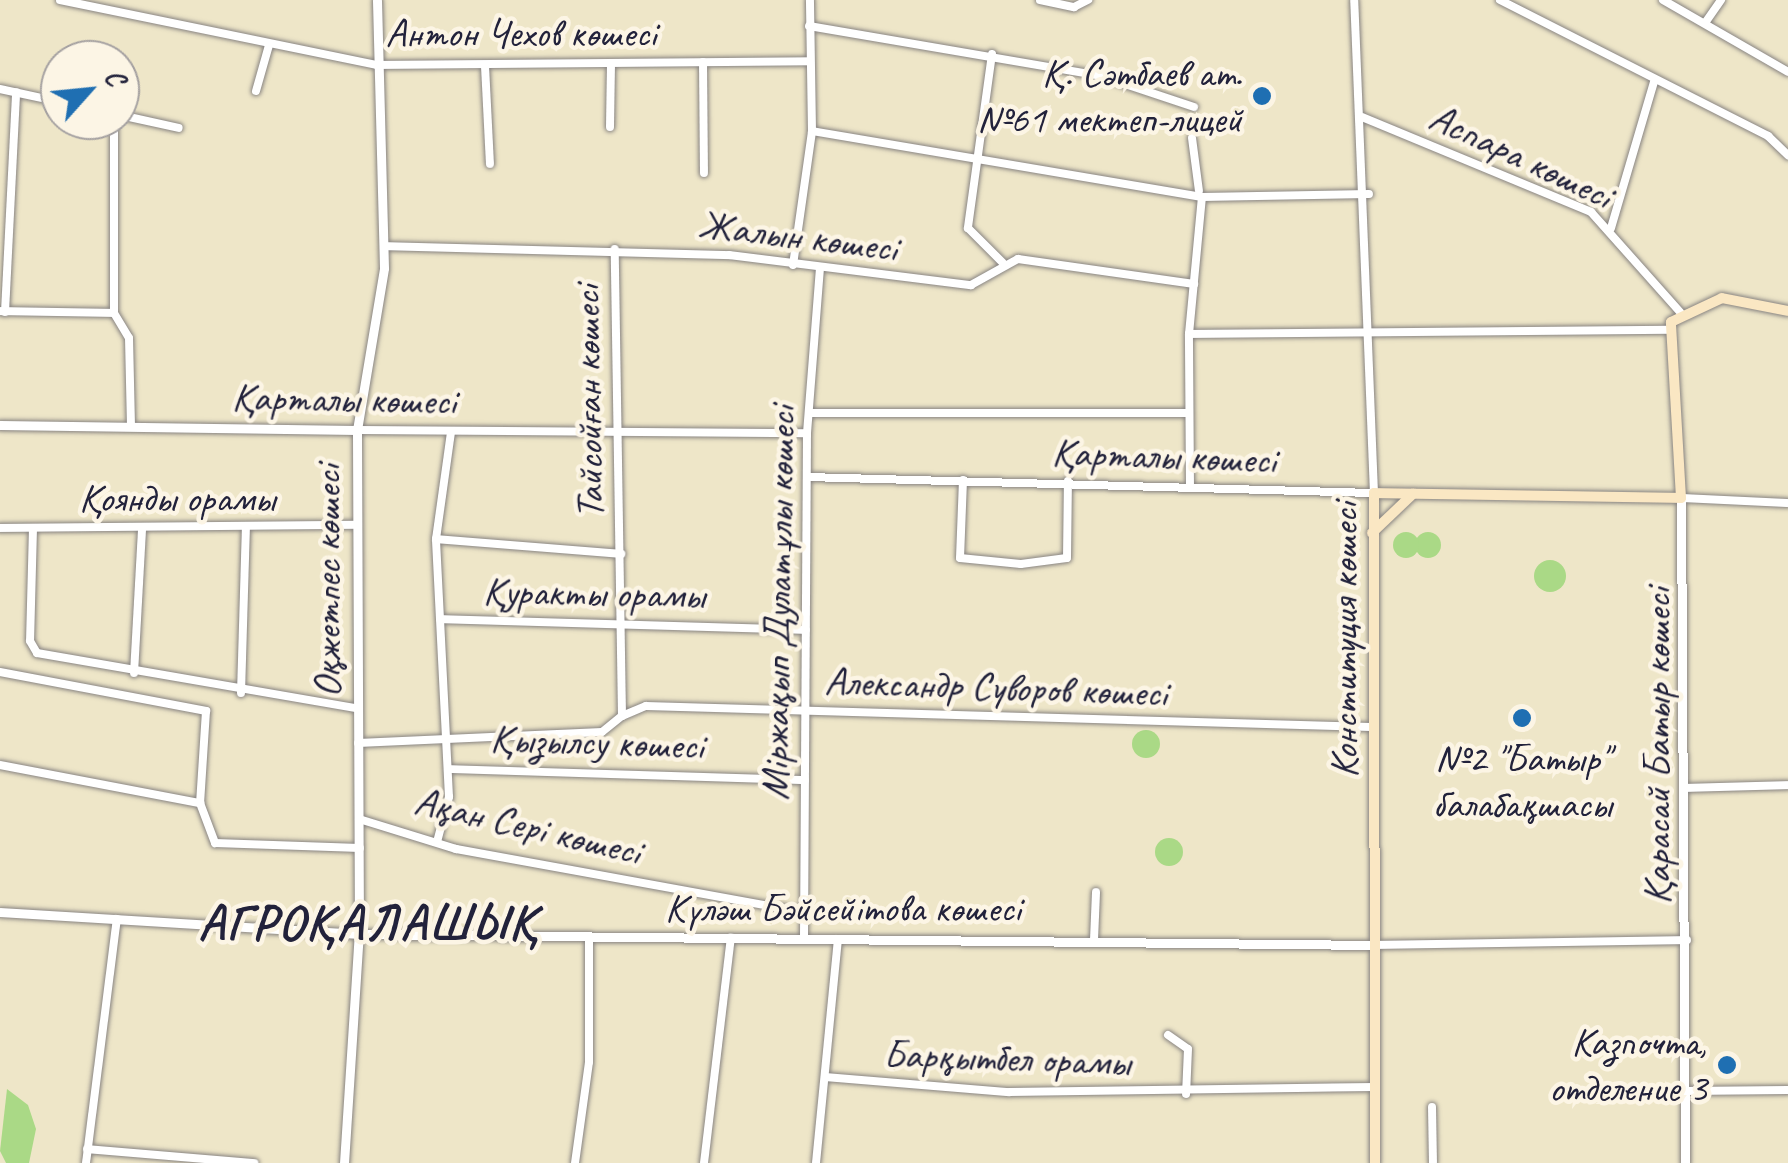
<!DOCTYPE html>
<meta charset="utf-8">
<style>
body{margin:0}
#map{position:relative;width:1788px;height:1163px;overflow:hidden;background:#eee6c8;font-family:Caveat,sans-serif}
div>[style]{position:absolute}
.green>*{inset:0;background:#aad986}
.round{border-radius:50%}
.roads{filter:drop-shadow(0 0 2px #888482) drop-shadow(0 0 2px #888482)}
.minor>*{height:8px;margin:-4px;padding:0 4px;transform-origin:4px;border-radius:4px;background:#fff}
.tertiary>*{height:9px;margin:-4.5px;padding:0 4.5px;transform-origin:4.5px;border-radius:4.5px;background:#fff}
.secondary>*{height:10px;margin:-5px;padding:0 5px;transform-origin:5px;border-radius:5px;background:#fae7c3}
.dots>*{width:28px;height:28px;translate:-50% -50%;box-sizing:border-box;border:5px solid #fcf5e5;border-radius:50%}
span{translate:-50% -50%;white-space:nowrap;text-align:center;line-height:1.15;-webkit-text-stroke:9px #fcf5e5;paint-order:stroke}
.street-label{font-size:40px;color:#22223b}
.poi-label{font-size:40px;color:#22223b}
.right{translate:-100% -50%;text-align:right}
.district-label{font-size:50px;color:#22223b;font-weight:700;letter-spacing:2.5px}
.north{position:absolute;left:40px;top:40px;width:100px;height:100px;box-sizing:border-box;background:#fcf5e5;border:2px solid #a5a1a1;border-radius:50%;rotate:63deg;font-size:28px;font-weight:700;line-height:40px;text-align:center;color:#22223b}
.north::after{content:'';display:block;margin:auto;width:35px;height:45px;background:#1f6fb2;clip-path:polygon(50% 0,100% 100%,50% 72%,0 100%)}
</style>
<div id="map">
<div class="green">
<div class="round" style="left:1415px;top:532px;width:26px;height:26px"></div>
<div class="round" style="left:1393px;top:532px;width:26px;height:26px"></div>
<div class="round" style="left:1534px;top:560px;width:32px;height:32px"></div>
<div class="round" style="left:1132px;top:730px;width:28px;height:28px"></div>
<div class="round" style="left:1155px;top:838px;width:28px;height:28px"></div>
<div style="clip-path:polygon(7px 1089px,28px 1105px,36px 1129px,29px 1163px,6px 1163px,0 1151px)"></div>
</div>
<div class="roads">
<div class="minor">
<div style="left:60px;top:0;width:324px;rotate:11.6deg"></div>
<div style="left:377px;top:65px;width:432px;rotate:-0.5deg"></div>
<div style="left:1040px;top:0;width:35px;rotate:12deg"></div>
<div style="left:1074px;top:7px;width:16px;rotate:-27deg"></div>
<div style="left:1500px;top:0;width:301px;rotate:26.9deg"></div>
<div style="left:1768px;top:136px;width:28px;rotate:44deg"></div>
<div style="left:1663px;top:0;width:144px;rotate:29.9deg"></div>
<div style="left:1705px;top:23px;width:28px;rotate:-55deg"></div>
<div style="left:809px;top:26px;width:296px;rotate:9.7deg"></div>
<div style="left:1101px;top:76px;width:98px;rotate:18.4deg"></div>
<div style="left:992px;top:54px;width:176px;rotate:97.9deg"></div>
<div style="left:968px;top:228px;width:49px;rotate:45deg"></div>
<div style="left:703px;top:62px;width:111px;rotate:89.5deg"></div>
<div style="left:485px;top:66px;width:98px;rotate:87.1deg"></div>
<div style="left:0;top:89px;width:61px;rotate:12.2deg"></div>
<div style="left:256px;top:91px;width:48px;rotate:-74.2deg"></div>
<div style="left:120px;top:115px;width:60px;rotate:12.4deg"></div>
<div style="left:1362px;top:117px;width:248px;rotate:22.5deg"></div>
<div style="left:1591px;top:212px;width:134px;rotate:48.3deg"></div>
<div style="left:114px;top:120px;width:193px;rotate:90deg"></div>
<div style="left:114px;top:313px;width:29px;rotate:59deg"></div>
<div style="left:129px;top:338px;width:87px;rotate:88.7deg"></div>
<div style="left:610px;top:127px;width:62px;rotate:-89.1deg"></div>
<div style="left:812px;top:131px;width:396px;rotate:9.6deg"></div>
<div style="left:1202px;top:197px;width:167px;rotate:-1deg"></div>
<div style="left:1192px;top:138px;width:53px;rotate:82.5deg"></div>
<div style="left:1611px;top:228px;width:152px;rotate:-73.6deg"></div>
<div style="left:384px;top:246px;width:345px;rotate:1.5deg"></div>
<div style="left:729px;top:255px;width:244px;rotate:7.1deg"></div>
<div style="left:971px;top:285px;width:54px;rotate:-29deg"></div>
<div style="left:1018px;top:259px;width:178px;rotate:8.1deg"></div>
<div style="left:793px;top:265px;width:135px;rotate:-81.9deg"></div>
<div style="left:812px;top:131px;width:131px;rotate:-90.9deg"></div>
<div style="left:0;top:311px;width:114px;rotate:1deg"></div>
<div style="left:5px;top:312px;width:220px;rotate:-87.1deg"></div>
<div style="left:1189px;top:334px;width:478px;rotate:-0.5deg"></div>
<div style="left:810px;top:413px;width:378px"></div>
<div style="left:357px;top:430px;width:450px;rotate:0.4deg"></div>
<div style="left:807px;top:477px;width:567px;rotate:1.62deg"></div>
<div style="left:1374px;top:493px;width:493px;rotate:-92.3deg"></div>
<div style="left:963px;top:480px;width:78px;rotate:92.2deg"></div>
<div style="left:960px;top:558px;width:61px;rotate:5.6deg"></div>
<div style="left:1021px;top:564px;width:46px;rotate:-7.4deg"></div>
<div style="left:1067px;top:558px;width:77px;rotate:-89.3deg"></div>
<div style="left:1190px;top:488px;width:154px;rotate:-90.4deg"></div>
<div style="left:1189px;top:334px;width:138px;rotate:-84.6deg"></div>
<div style="left:1681px;top:498px;width:107px;rotate:2.7deg"></div>
<div style="left:0;top:528px;width:355px;rotate:-0.5deg"></div>
<div style="left:33px;top:528px;width:113px;rotate:91.5deg"></div>
<div style="left:30px;top:641px;width:14px;rotate:60deg"></div>
<div style="left:37px;top:653px;width:325px;rotate:9.8deg"></div>
<div style="left:436px;top:539px;width:186px;rotate:4.6deg"></div>
<div style="left:440px;top:619px;width:366px;rotate:1.7deg"></div>
<div style="left:0;top:672px;width:210px;rotate:10.7deg"></div>
<div style="left:206px;top:711px;width:92px;rotate:93.7deg"></div>
<div style="left:200px;top:803px;width:43px;rotate:69.4deg"></div>
<div style="left:215px;top:843px;width:145px;rotate:2deg"></div>
<div style="left:134px;top:673px;width:144px;rotate:-86.8deg"></div>
<div style="left:241px;top:693px;width:164px;rotate:-88.3deg"></div>
<div style="left:622px;top:716px;width:26px;rotate:-23deg"></div>
<div style="left:646px;top:706px;width:725px;rotate:1.66deg"></div>
<div style="left:358px;top:743px;width:244px;rotate:-2.6deg"></div>
<div style="left:602px;top:732px;width:26px;rotate:-39deg"></div>
<div style="left:622px;top:716px;width:467px;rotate:-90.9deg"></div>
<div style="left:0;top:765px;width:204px;rotate:10.8deg"></div>
<div style="left:448px;top:769px;width:357px;rotate:1.8deg"></div>
<div style="left:1687px;top:788px;width:101px;rotate:-1.7deg"></div>
<div style="left:359px;top:819px;width:102px;rotate:17.2deg"></div>
<div style="left:456px;top:849px;width:353px;rotate:10.3deg"></div>
<div style="left:437px;top:842px;width:47px;rotate:-75.1deg"></div>
<div style="left:449px;top:797px;width:258px;rotate:-92.9deg"></div>
<div style="left:436px;top:539px;width:108px;rotate:-82deg"></div>
<div style="left:804px;top:938px;width:505px;rotate:-89.66deg"></div>
<div style="left:807px;top:433px;width:165px;rotate:-85.5deg"></div>
<div style="left:1094px;top:940px;width:48px;rotate:-87.6deg"></div>
<div style="left:1376px;top:945px;width:311px;rotate:-0.9deg"></div>
<div style="left:1168px;top:1035px;width:24px;rotate:35deg"></div>
<div style="left:1188px;top:1049px;width:45px;rotate:92.5deg"></div>
<div style="left:825px;top:1077px;width:185px;rotate:4.7deg"></div>
<div style="left:1009px;top:1092px;width:366px;rotate:-0.8deg"></div>
<div style="left:1685px;top:1091px;width:103px;rotate:-0.6deg"></div>
<div style="left:1432px;top:1107px;width:56px;rotate:89deg"></div>
<div style="left:87px;top:1149px;width:168px;rotate:4.8deg"></div>
<div style="left:86px;top:1163px;width:246px;rotate:-82.8deg"></div>
<div style="left:575px;top:1163px;width:102px;rotate:-82.1deg"></div>
<div style="left:589px;top:1062px;width:125px;rotate:-90deg"></div>
<div style="left:704px;top:1163px;width:227px;rotate:-83.2deg"></div>
<div style="left:816px;top:1163px;width:225px;rotate:-84.4deg"></div>
</div>
<div class="tertiary">
<div style="left:0;top:425px;width:357px;rotate:0.8deg"></div>
<div style="left:1681px;top:498px;width:665px;rotate:89.66deg"></div>
<div style="left:0;top:912px;width:360px;rotate:3.5deg"></div>
<div style="left:359px;top:934px;width:1017px;rotate:0.62deg"></div>
<div style="left:344px;top:1163px;width:229px;rotate:-86.3deg"></div>
<div style="left:359px;top:934px;width:504px;rotate:-90.23deg"></div>
<div style="left:357px;top:430px;width:164px;rotate:-80.5deg"></div>
<div style="left:384px;top:268px;width:268px;rotate:-91.5deg"></div>
</div>
<div class="secondary">
<div style="left:1372px;top:533px;width:57px;rotate:-43.6deg"></div>
<div style="left:1375px;top:1163px;width:670px;rotate:-90.09deg"></div>
<div style="left:1374px;top:493px;width:307px;rotate:0.9deg"></div>
<div style="left:1681px;top:498px;width:176px;rotate:-93.3deg"></div>
<div style="left:1671px;top:322px;width:56px;rotate:-25.2deg"></div>
<div style="left:1722px;top:298px;width:67px;rotate:11.1deg"></div>
</div>
</div>
<div class="dots">
<div style="left:1262px;top:96px;background:#1f6fb2"></div>
<div style="left:1522px;top:718px;background:#1f6fb2"></div>
<div style="left:1727px;top:1065px;background:#1f6fb2"></div>
</div>
<div class="street-label">
<span style="left:521px;top:33px">Антон Чехов көшесі</span>
<span style="left:1521px;top:156px;rotate:25deg">Аспара көшесі</span>
<span style="left:798px;top:236px;rotate:7deg">Жалын көшесі</span>
<span style="left:344px;top:399px;rotate:1deg">Қарталы көшесі</span>
<span style="left:588px;top:402px;rotate:-91deg">Тайсойған көшесі</span>
<span style="left:1164px;top:456px;rotate:2deg">Қарталы көшесі</span>
<span style="left:177px;top:498px">Қоянды орамы</span>
<span style="left:327px;top:581px;rotate:-90deg">Оқжетпес көшесі</span>
<span style="left:594px;top:593px;rotate:1deg">Қуракты орамы</span>
<span style="left:778px;top:603px;rotate:-89deg">Міржақып Дулатұлы көшесі</span>
<span style="left:1344px;top:640px;rotate:-90deg">Конституция көшесі</span>
<span style="left:996px;top:687px;rotate:2deg">Александр Суворов көшесі</span>
<span style="left:597px;top:742px;rotate:2deg">Қызылсу көшесі</span>
<span style="left:1657px;top:746px;rotate:-90deg">Қарасай Батыр көшесі</span>
<span style="left:528px;top:826px;rotate:13deg">Ақан Сері көшесі</span>
<span style="left:843px;top:908px">Күләш Бәйсейітова көшесі</span>
<span style="left:1007px;top:1058px;rotate:2deg">Барқытбел орамы</span>
</div>
<div class="poi-label">
<span class="right" style="left:1242px;top:96px">Қ. Сәтбаев ат.<br>№61 мектеп-лицей</span>
<span style="left:1522px;top:781px">№2 "Батыр"<br>балабақшасы</span>
<span class="right" style="left:1707px;top:1065px">Казпочта,<br>отделение 3</span>
</div>
<div class="district-label">
<span style="left:369px;top:923px">АГРОҚАЛАШЫҚ</span>
</div>
<div class="north">С</div>
</div>
